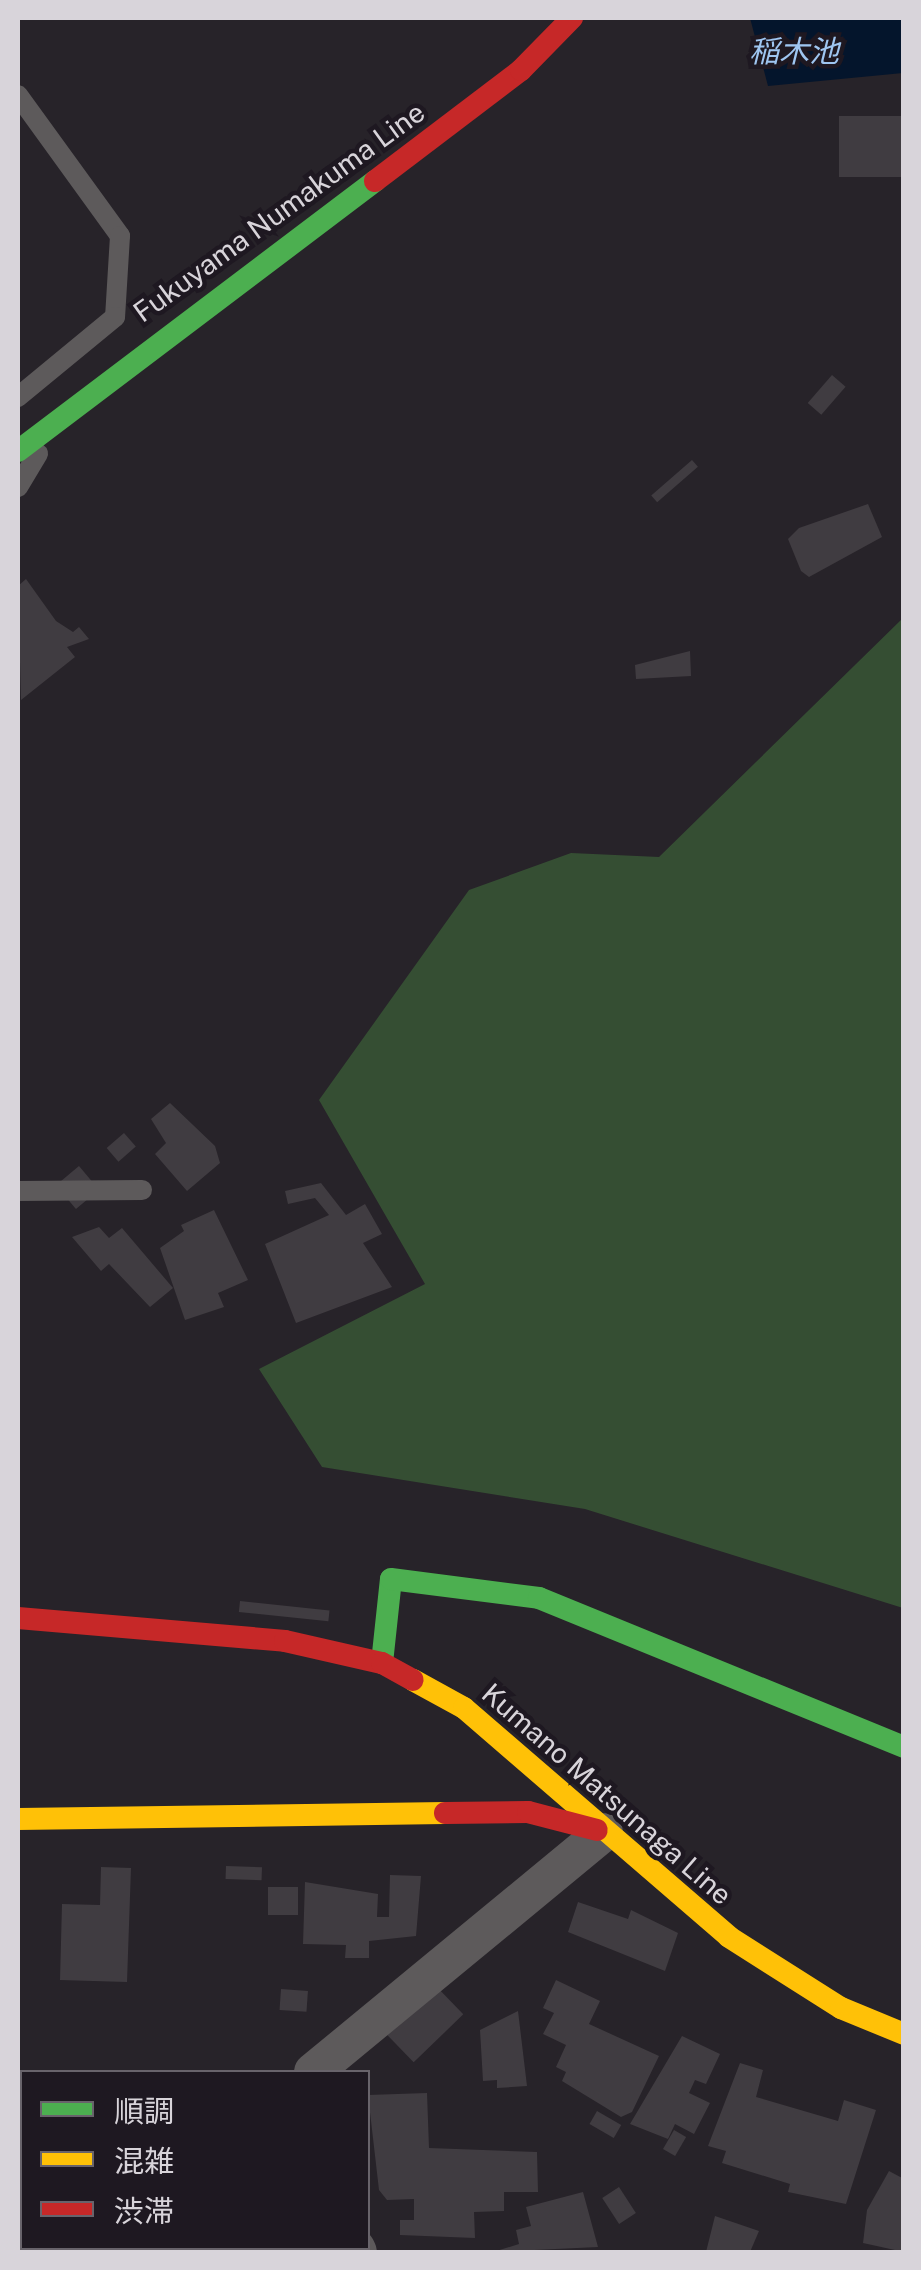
<!DOCTYPE html>
<meta charset="utf-8">
<style>
body{margin:0}
#map{position:relative;width:921px;height:2270px;overflow:hidden;background:#272329;font-family:"Public Sans","Noto Sans JP",sans-serif}
div>[style]{position:absolute}
.green>*{inset:0;background:#354e33}
.water>*{inset:0;background:#04152c}
.building>*{inset:0;background:#403c41;transform-origin:0 0}
.lane>*{height:20px;margin:-10px;padding:0 10px;transform-origin:10px;border-radius:10px;background:#5d5a5b}
.street>*{height:38px;margin:-19px;padding:0 19px;transform-origin:19px;border-radius:19px;background:#5d5a5b}
.fast>*{height:22px;margin:-11px;padding:0 11px;transform-origin:11px;border-radius:11px;background:#4caf50}
.slow>*{height:22px;margin:-11px;padding:0 11px;transform-origin:11px;border-radius:11px;background:#ffc107}
.jam>*{height:22px;margin:-11px;padding:0 11px;transform-origin:11px;border-radius:11px;background:#c62828}
span{translate:-50% -50%;white-space:nowrap;text-align:center;line-height:1.15;-webkit-text-stroke:9px #1e1821;paint-order:stroke}
.street-label{font-size:28px;color:#d8d4da}
.water-label{font-size:30px;color:#9fc6f1;font-style:italic}
.frame{position:absolute;inset:0;border:20px solid #d8d4da;pointer-events:none}
.legend{position:absolute;left:20px;top:2070px;width:350px;height:180px;box-sizing:border-box;background:#1e1821;border:2px solid #68636b;margin:0;padding:12px 18px;list-style:none;font-size:30px;color:#d8d4da}
.legend li{display:flex;align-items:center;gap:20px;height:50px}
.legend b{width:50px;border:2px solid #68636b}
</style>
<div id="map">
<div class="green">
<div style="clip-path:polygon(903px 618px,903px 1608px,585px 1509px,322px 1467px,259px 1369px,425px 1284px,319px 1100px,469px 890px,571px 853px,659px 857px)"></div>
</div>
<div class="water">
<div style="clip-path:polygon(750px 18px,903px 18px,903px 73px,768px 86px)"></div>
</div>
<div class="building">
<div style="left:904px;top:116px;width:61px;height:65px;rotate:90deg"></div>
<div style="left:832px;top:375px;width:18px;height:37px;rotate:41deg"></div>
<div style="left:692px;top:460px;width:9px;height:54px;rotate:49deg"></div>
<div style="clip-path:polygon(868px 504px,882px 537px,809px 577px,801px 571px,788px 539px,799px 528px)"></div>
<div style="clip-path:polygon(26px 579px,56px 621px,73px 632px,79px 627px,89px 639px,67px 647px,75px 657px,21px 700px,18px 586px)"></div>
<div style="clip-path:polygon(690px 651px,691px 676px,636px 679px,635px 665px)"></div>
<div style="clip-path:polygon(170px 1103px,215px 1146px,220px 1163px,187px 1191px,155px 1154px,166px 1143px,151px 1119px)"></div>
<div style="left:124px;top:1133px;width:18px;height:23px;rotate:49deg"></div>
<div style="left:79px;top:1166px;width:31px;height:30px;rotate:50deg"></div>
<div style="clip-path:polygon(321px 1183px,346px 1215px,365px 1204px,382px 1234px,363px 1243px,392px 1287px,296px 1323px,265px 1244px,329px 1215px,315px 1198px,288px 1204px,285px 1191px)"></div>
<div style="clip-path:polygon(214px 1210px,248px 1280px,218px 1293px,224px 1307px,185px 1320px,160px 1248px,184px 1231px,181px 1225px)"></div>
<div style="clip-path:polygon(99px 1227px,109px 1238px,122px 1228px,173px 1288px,150px 1307px,109px 1264px,101px 1271px,72px 1237px)"></div>
<div style="left:240px;top:1601px;width:90px;height:11px;rotate:6deg"></div>
<div style="left:226px;top:1866px;width:36px;height:13px;rotate:2deg"></div>
<div style="clip-path:polygon(101px 1867px,131px 1868px,127px 1982px,60px 1980px,62px 1904px,100px 1905px)"></div>
<div style="clip-path:polygon(390px 1875px,421px 1876px,416px 1936px,369px 1941px,369px 1958px,345px 1958px,346px 1945px,303px 1944px,305px 1882px,378px 1894px,377px 1917px,389px 1917px)"></div>
<div style="left:268px;top:1887px;width:30px;height:28px"></div>
<div style="clip-path:polygon(578px 1902px,628px 1919px,631px 1910px,678px 1933px,665px 1971px,568px 1932px)"></div>
<div style="clip-path:polygon(556px 1980px,600px 2001px,589px 2024px,659px 2056px,632px 2112px,621px 2117px,562px 2081px,566px 2072px,556px 2067px,566px 2045px,543px 2034px,554px 2013px,543px 2008px)"></div>
<div style="left:432px;top:1982px;width:45px;height:69px;rotate:46deg"></div>
<div style="left:281px;top:1989px;width:27px;height:21px;rotate:4deg"></div>
<div style="clip-path:polygon(518px 2011px,527px 2086px,497px 2088px,497px 2080px,483px 2081px,480px 2030px)"></div>
<div style="clip-path:polygon(682px 2036px,720px 2054px,706px 2084px,695px 2080px,689px 2093px,710px 2103px,694px 2134px,675px 2124px,668px 2139px,630px 2124px)"></div>
<div style="clip-path:polygon(740px 2063px,763px 2070px,756px 2097px,838px 2121px,844px 2100px,876px 2110px,846px 2204px,788px 2192px,790px 2184px,722px 2163px,726px 2151px,708px 2146px)"></div>
<div style="clip-path:polygon(427px 2093px,429px 2148px,537px 2152px,538px 2192px,504px 2192px,504px 2211px,474px 2212px,475px 2238px,400px 2235px,400px 2220px,414px 2220px,414px 2199px,387px 2200px,379px 2190px,368px 2095px)"></div>
<div style="left:597px;top:2111px;width:28px;height:15px;rotate:30deg"></div>
<div style="left:674px;top:2130px;width:14px;height:22px;rotate:30deg"></div>
<div style="clip-path:polygon(889px 2171px,904px 2179px,904px 2252px,863px 2243px,867px 2210px)"></div>
<div style="left:619px;top:2187px;width:31px;height:20px;rotate:57deg"></div>
<div style="clip-path:polygon(583px 2192px,598px 2247px,493px 2252px,519px 2244px,516px 2230px,531px 2226px,526px 2207px)"></div>
<div style="clip-path:polygon(715px 2216px,759px 2231px,750px 2252px,706px 2252px)"></div>
<div style="clip-path:polygon(333px 2248px,335px 2252px,256px 2251px,272px 2248px)"></div>
</div>
<div class="lane">
<div style="left:18px;top:95px;width:174px;rotate:54.1deg"></div>
<div style="left:120px;top:236px;width:81px;rotate:93.5deg"></div>
<div style="left:115px;top:317px;width:126px;rotate:140.5deg"></div>
<div style="left:18px;top:487px;width:39px;rotate:-59deg"></div>
<div style="left:18px;top:1191px;width:124px;rotate:-0.5deg"></div>
</div>
<div class="street">
<div style="left:313px;top:2072px;width:377px;rotate:-39.5deg"></div>
<div style="left:18px;top:2196px;width:4px;rotate:14deg"></div>
<div style="left:356px;top:2248px;width:4px;rotate:63deg"></div>
<div style="left:160px;top:2252px;width:4px;rotate:-90deg"></div>
</div>
<div class="fast">
<div style="left:18px;top:451px;width:448px;rotate:-37.1deg"></div>
<div style="left:382px;top:1663px;width:84px;rotate:-83.9deg"></div>
<div style="left:391px;top:1579px;width:149px;rotate:7.3deg"></div>
<div style="left:539px;top:1598px;width:394px;rotate:22.2deg"></div>
</div>
<div class="slow">
<div style="left:413px;top:1680px;width:58px;rotate:28.8deg"></div>
<div style="left:464px;top:1708px;width:350px;rotate:40.8deg"></div>
<div style="left:729px;top:1937px;width:133px;rotate:32.4deg"></div>
<div style="left:841px;top:2008px;width:68px;rotate:22.4deg"></div>
<div style="left:18px;top:1819px;width:427px;rotate:-0.8deg"></div>
</div>
<div class="jam">
<div style="left:375px;top:181px;width:183px;rotate:-37.2deg"></div>
<div style="left:521px;top:70px;width:73px;rotate:-45.6deg"></div>
<div style="left:18px;top:1618px;width:268px;rotate:4.9deg"></div>
<div style="left:285px;top:1641px;width:99px;rotate:12.8deg"></div>
<div style="left:382px;top:1663px;width:35px;rotate:29deg"></div>
<div style="left:445px;top:1813px;width:83px;rotate:-0.7deg"></div>
<div style="left:528px;top:1812px;width:71px;rotate:14.6deg"></div>
</div>
<div class="street-label">
<span style="left:279px;top:212px;rotate:-36deg">Fukuyama Numakuma Line</span>
<span style="left:607px;top:1794px;rotate:41deg">Kumano Matsunaga Line</span>
</div>
<div class="water-label">
<span style="left:794px;top:51px">稲木池</span>
</div>
<div class="frame"></div>
<ul class="legend">
<li><b style="height:12px;background:#4caf50"></b>順調</li>
<li><b style="height:12px;background:#ffc107"></b>混雑</li>
<li><b style="height:12px;background:#c62828"></b>渋滞</li>
</ul>
</div>
